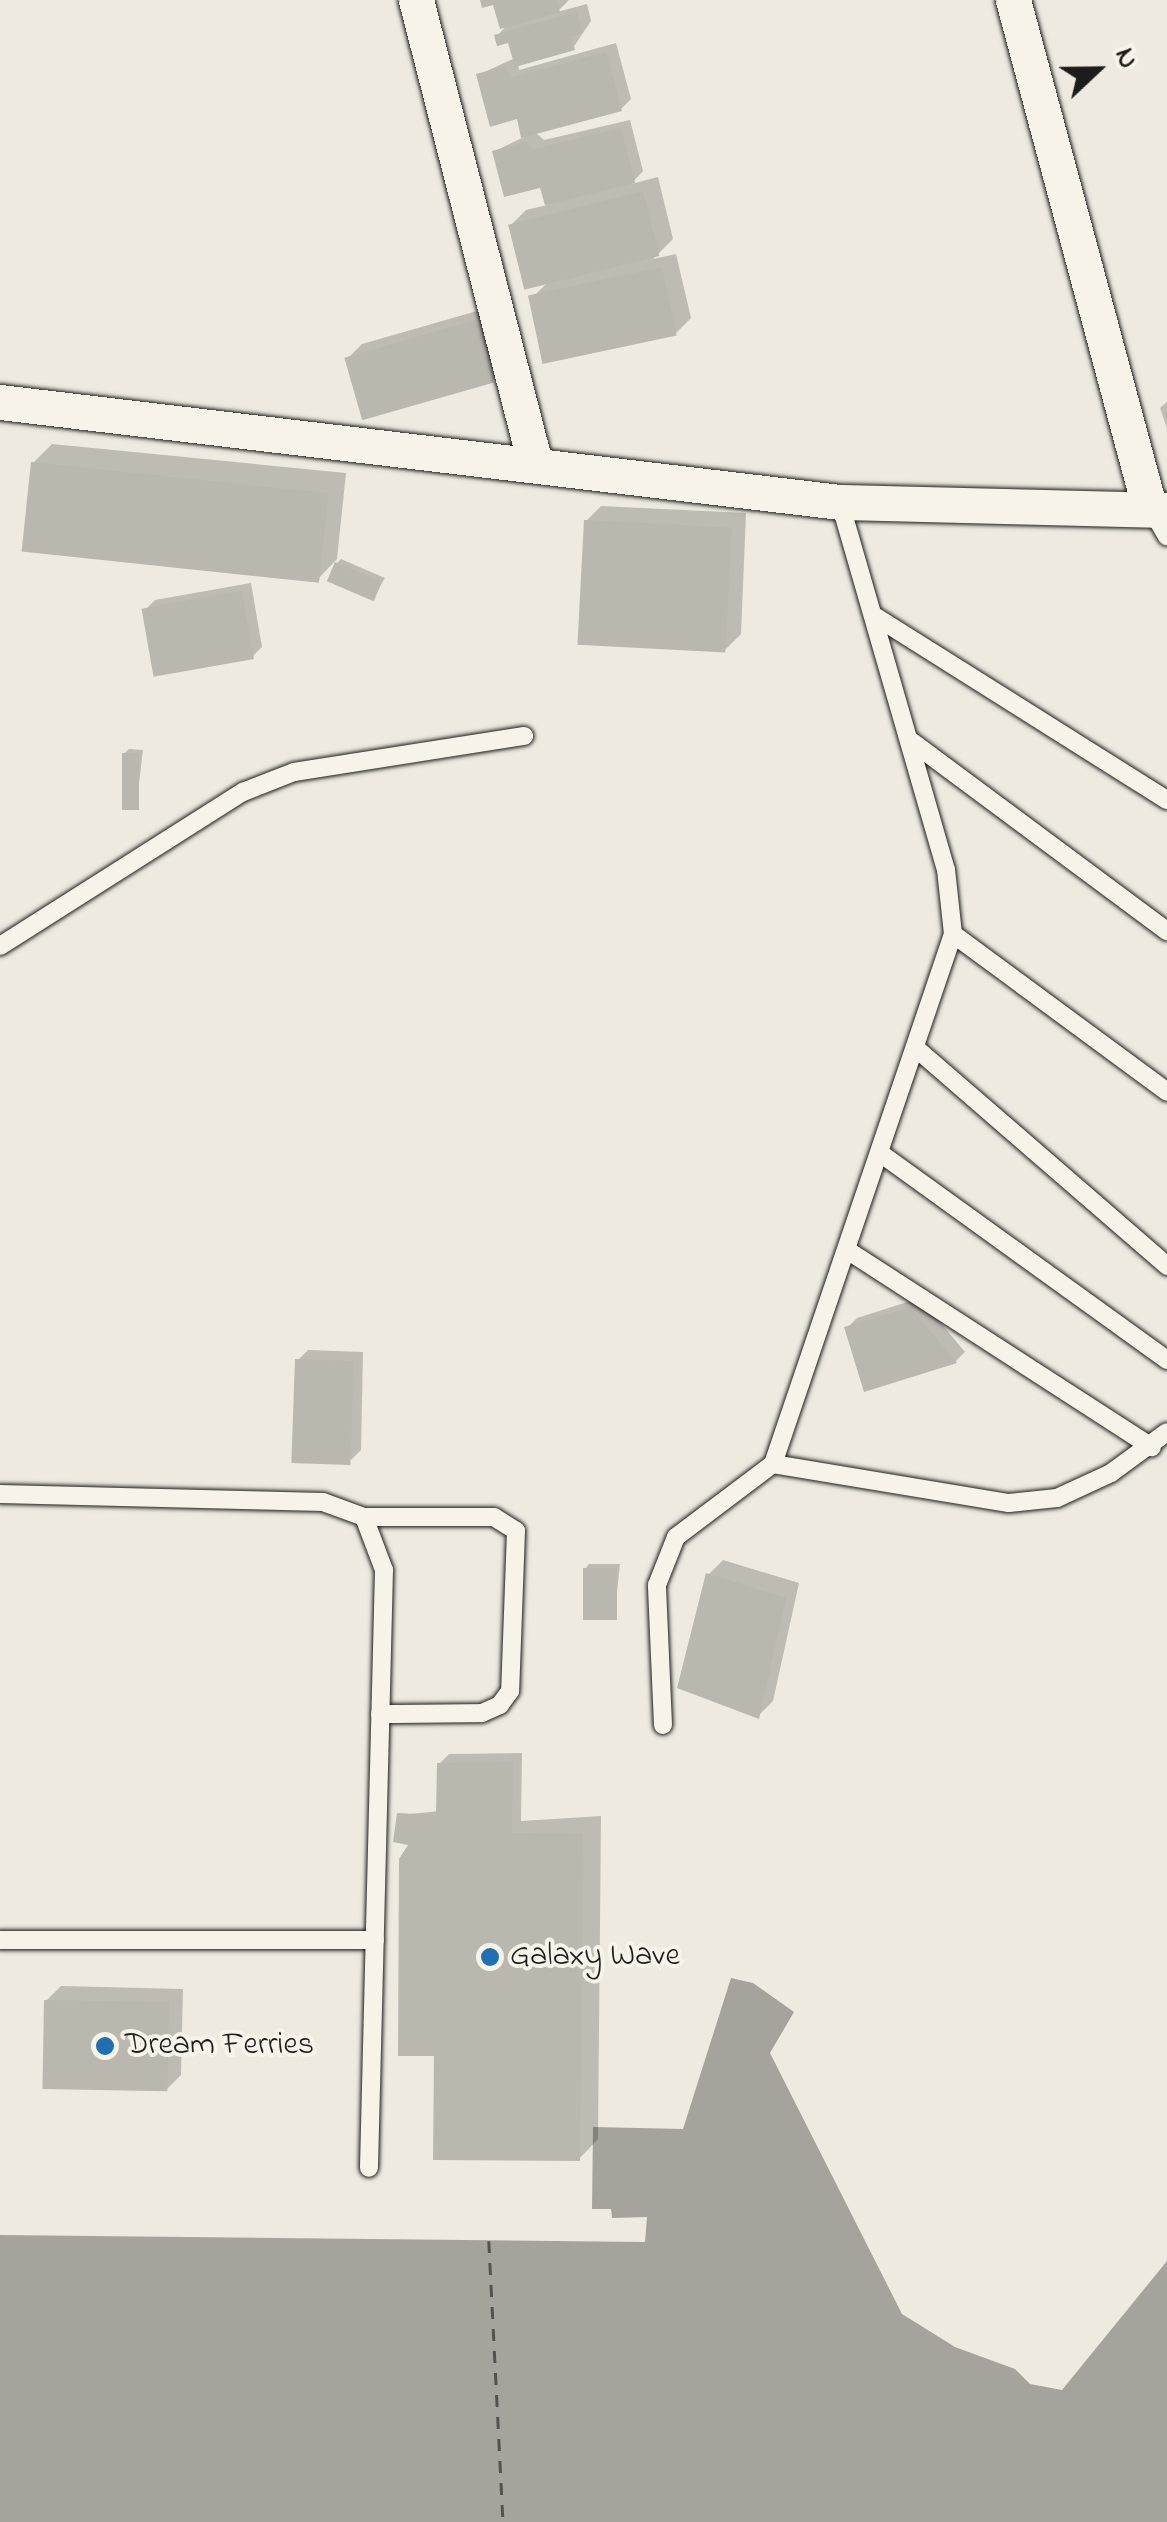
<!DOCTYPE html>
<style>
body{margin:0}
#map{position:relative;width:1167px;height:2522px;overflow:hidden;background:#eeeae0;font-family:"Indie Flower",sans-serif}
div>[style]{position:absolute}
.water>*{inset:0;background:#a6a39d}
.shadow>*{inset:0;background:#0003}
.ferry>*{height:2.5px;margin-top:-1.25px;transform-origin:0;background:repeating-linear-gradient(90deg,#535250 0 12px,transparent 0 22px)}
.building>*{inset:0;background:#bab7af;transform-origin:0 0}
.roads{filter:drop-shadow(0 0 2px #1c1c1c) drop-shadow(0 0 2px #1c1c1c)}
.lane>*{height:18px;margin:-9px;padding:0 9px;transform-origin:9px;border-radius:9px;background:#f7f3e8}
.street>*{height:35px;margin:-17.5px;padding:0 17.5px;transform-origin:17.5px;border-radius:17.5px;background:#f7f3e8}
.dots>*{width:28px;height:28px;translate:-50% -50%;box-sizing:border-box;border:5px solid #f7f3e8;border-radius:50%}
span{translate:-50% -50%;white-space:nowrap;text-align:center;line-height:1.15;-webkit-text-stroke:8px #f7f3e8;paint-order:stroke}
.poi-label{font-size:32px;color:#1c1c1c}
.left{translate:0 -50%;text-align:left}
.north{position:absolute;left:1047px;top:20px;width:100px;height:100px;-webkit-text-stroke:8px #f7f3e8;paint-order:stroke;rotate:68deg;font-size:28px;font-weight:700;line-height:40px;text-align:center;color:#1c1c1c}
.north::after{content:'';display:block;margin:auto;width:35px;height:45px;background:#1c1c1c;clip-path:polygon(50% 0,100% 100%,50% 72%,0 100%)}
</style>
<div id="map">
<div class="water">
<div style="clip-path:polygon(731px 1978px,753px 1983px,794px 2012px,770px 2053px,902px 2314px,955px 2347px,1015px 2369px,1030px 2384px,1062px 2390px,1167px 2261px,1167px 2522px,0 2522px,0 2235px,645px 2242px,647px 2217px,612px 2218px,611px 2209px,592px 2209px,593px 2127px,683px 2129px)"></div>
</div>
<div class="shadow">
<div style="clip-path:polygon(483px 0,569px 0,557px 12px,587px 4px,591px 21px,573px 48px,518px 64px,519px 70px,616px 43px,631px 99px,621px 109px,535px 132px,544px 140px,630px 120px,643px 171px,631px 184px,658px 177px,673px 239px,653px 259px,676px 254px,691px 318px,676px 333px,532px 298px,549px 281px,511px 225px,526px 210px,547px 205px,542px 185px,495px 151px,524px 137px,519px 116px,478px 75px,515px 58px,510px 40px,497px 36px,508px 24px,495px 2px)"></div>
<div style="clip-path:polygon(491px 307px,508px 365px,493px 380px,347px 359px,362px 344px)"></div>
<div style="clip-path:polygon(1167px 402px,1167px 428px,1160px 408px)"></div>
<div style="clip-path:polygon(52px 444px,346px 473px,337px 559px,318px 579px,33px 463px)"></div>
<div style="clip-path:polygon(601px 506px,746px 513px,741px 634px,726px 649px,586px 521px)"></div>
<div style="clip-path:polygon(341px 559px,385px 578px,373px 598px,337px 563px)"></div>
<div style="clip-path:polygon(251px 583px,262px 647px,252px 657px,145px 610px,155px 600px)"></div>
<div style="clip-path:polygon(129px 749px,143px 750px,136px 808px,124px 754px)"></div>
<div style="clip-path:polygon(920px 1298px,965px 1352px,956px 1361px,866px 1389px,847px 1328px,857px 1318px)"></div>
<div style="clip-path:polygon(308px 1350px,363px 1352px,361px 1450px,351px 1460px,298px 1360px)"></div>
<div style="clip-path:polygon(723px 1560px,799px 1583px,773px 1701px,758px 1716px,708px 1575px)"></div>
<div style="clip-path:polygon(589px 1564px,620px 1564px,614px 1619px,585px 1569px)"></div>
<div style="clip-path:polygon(522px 1753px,521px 1821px,601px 1816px,598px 2139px,579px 2159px,436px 2054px,412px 1844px,400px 1815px,439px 1811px,439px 1764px,449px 1754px)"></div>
<div style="clip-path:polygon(61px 1986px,183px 1989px,181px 2075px,166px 2090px,46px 2001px)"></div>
</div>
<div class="ferry">
<div style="left:489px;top:2241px;width:281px;rotate:87.1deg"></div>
</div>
<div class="building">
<div style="clip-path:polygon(480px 0,557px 0,560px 12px,500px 29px,493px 5px,482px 8px)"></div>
<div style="clip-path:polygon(577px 12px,583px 33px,571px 37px,575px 50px,515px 67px,508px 43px,497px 46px,494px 35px)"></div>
<div style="clip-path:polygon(606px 52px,622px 111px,521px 138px,517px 119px,490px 127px,476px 74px,506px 66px,510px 78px)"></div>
<div style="clip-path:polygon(621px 128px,635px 183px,545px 205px,540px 188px,504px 197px,492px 151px,526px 142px,533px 149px)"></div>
<div style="left:643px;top:191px;width:67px;height:139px;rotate:76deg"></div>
<div style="left:662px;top:267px;width:70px;height:137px;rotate:78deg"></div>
<div style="left:476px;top:320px;width:65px;height:137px;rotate:74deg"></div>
<div style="left:31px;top:462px;width:299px;height:90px;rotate:6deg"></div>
<div style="left:584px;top:520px;width:148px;height:125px;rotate:3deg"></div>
<div style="left:335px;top:562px;width:51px;height:21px;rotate:23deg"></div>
<div style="left:242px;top:591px;width:69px;height:102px;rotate:80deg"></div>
<div style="left:122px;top:753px;width:17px;height:57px"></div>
<div style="clip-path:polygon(910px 1307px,957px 1363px,864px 1392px,844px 1327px)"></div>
<div style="left:295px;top:1359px;width:59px;height:104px;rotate:2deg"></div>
<div style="left:583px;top:1568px;width:34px;height:52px"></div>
<div style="clip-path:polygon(706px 1573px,786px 1598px,759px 1719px,677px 1688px)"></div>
<div style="clip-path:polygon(513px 1762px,512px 1833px,583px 1834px,580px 2161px,433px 2160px,434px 2056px,398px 2056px,399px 1859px,408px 1845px,393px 1842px,397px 1813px,436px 1815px,437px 1763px)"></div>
<div style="left:44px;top:2000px;width:125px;height:89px;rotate:1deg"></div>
</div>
<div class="roads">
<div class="lane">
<div style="left:1150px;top:507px;width:34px;rotate:60deg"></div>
<div style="left:873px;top:615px;width:347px;rotate:32.2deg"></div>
<div style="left:911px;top:741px;width:319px;rotate:36.6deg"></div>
<div style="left:953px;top:934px;width:266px;rotate:36.4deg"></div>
<div style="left:0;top:946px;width:288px;rotate:-32.4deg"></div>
<div style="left:243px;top:792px;width:55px;rotate:-21.4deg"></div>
<div style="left:294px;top:772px;width:233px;rotate:-8.9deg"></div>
<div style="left:918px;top:1050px;width:330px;rotate:40.9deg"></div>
<div style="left:880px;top:1153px;width:354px;rotate:35.8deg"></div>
<div style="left:847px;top:1250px;width:363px;rotate:32.9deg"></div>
<div style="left:773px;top:1464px;width:560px;rotate:-71.24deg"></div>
<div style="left:953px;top:934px;width:64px;rotate:-96.2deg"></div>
<div style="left:946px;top:870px;width:383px;rotate:-106.1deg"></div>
<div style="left:0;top:1494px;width:323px;rotate:1.4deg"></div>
<div style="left:323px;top:1502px;width:44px;rotate:20.1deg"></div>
<div style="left:364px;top:1517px;width:57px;rotate:69.3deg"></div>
<div style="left:384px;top:1570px;width:598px;rotate:91.44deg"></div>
<div style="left:364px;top:1517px;width:130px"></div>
<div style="left:494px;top:1517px;width:26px;rotate:32deg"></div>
<div style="left:516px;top:1531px;width:160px;rotate:92.1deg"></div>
<div style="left:510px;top:1691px;width:17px;rotate:126deg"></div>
<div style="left:500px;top:1705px;width:20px;rotate:156deg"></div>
<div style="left:482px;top:1713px;width:102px;rotate:179.4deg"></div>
<div style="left:663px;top:1725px;width:140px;rotate:-92.5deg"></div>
<div style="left:657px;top:1585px;width:52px;rotate:-68.4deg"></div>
<div style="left:676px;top:1537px;width:121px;rotate:-37deg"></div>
<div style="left:773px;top:1464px;width:239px;rotate:9.4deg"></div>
<div style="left:1009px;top:1503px;width:48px;rotate:-5.9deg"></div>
<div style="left:1057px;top:1498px;width:60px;rotate:-24.8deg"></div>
<div style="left:1111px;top:1473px;width:69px;rotate:-36.2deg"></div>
<div style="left:0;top:1940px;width:375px"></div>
</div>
<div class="street">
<div style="left:416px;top:0;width:479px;rotate:75.6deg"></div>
<div style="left:1013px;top:0;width:524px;rotate:74.96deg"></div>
<div style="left:0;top:402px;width:846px;rotate:6.79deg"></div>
<div style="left:840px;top:502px;width:327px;rotate:1.4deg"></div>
</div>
</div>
<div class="dots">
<div style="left:490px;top:1957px;background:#1f6fb2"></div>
<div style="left:105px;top:2046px;background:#1f6fb2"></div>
</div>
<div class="poi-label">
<span class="left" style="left:510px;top:1957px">Galaxy Wave</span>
<span class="left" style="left:125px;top:2046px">Dream Ferries</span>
</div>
<div class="north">N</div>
</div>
